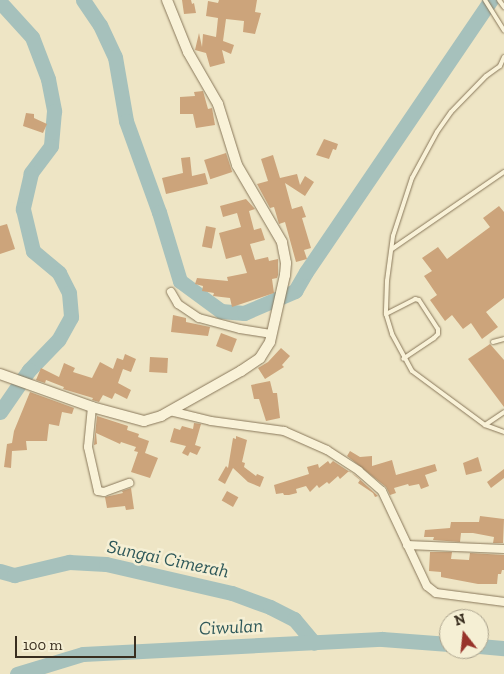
<!DOCTYPE html>
<style>
body{margin:0}
#map{position:relative;width:504px;height:674px;overflow:hidden;background:#eee5c5;font-family:"Zilla Slab",serif}
div>[style]{position:absolute}
.river>*{height:15px;margin:-7.5px;padding:0 7.5px;transform-origin:7.5px;border-radius:7.5px;background:#a6c1bc}
.building>*{inset:0;background:#cca47b;transform-origin:0 0}
.roads{filter:drop-shadow(0 0 1px #89785b) drop-shadow(0 0 1px #89785b)}
.lane>*{height:4px;margin:-2px;padding:0 2px;transform-origin:2px;border-radius:2px;background:#f9f2d8}
.street>*{height:8px;margin:-4px;padding:0 4px;transform-origin:4px;border-radius:4px;background:#f9f2d8}
.secondary>*{height:10px;margin:-5px;padding:0 5px;transform-origin:5px;border-radius:5px;background:#f9f2d8}
span{translate:-50% -50%;white-space:nowrap;text-align:center;line-height:1.15;-webkit-text-stroke:5px #f5efd4;paint-order:stroke}
.water-label{font-size:19px;color:#2e5859;font-style:italic}
.north{position:absolute;left:439px;top:609px;width:50px;height:50px;box-sizing:border-box;background:#f5efd4;border:1px solid #aaa28c;border-radius:50%;rotate:344deg;font-size:14px;font-weight:700;line-height:20px;text-align:center;color:#392e1f}
.north::after{content:'';display:block;margin:auto;width:18px;height:22px;background:#98342b;clip-path:polygon(50% 0,100% 100%,50% 72%,0 100%)}
.scale{position:absolute;left:15px;top:636px;width:121px;height:22px;box-sizing:border-box;border:2px solid #392e1f;border-top:0;padding-left:6px;font-size:15px;line-height:18px;white-space:nowrap;color:#392e1f;-webkit-text-stroke:4px #f5efd4;paint-order:stroke}
</style>
<div id="map">
<div class="river">
<div style="left:83px;top:0;width:30px;rotate:56deg"></div>
<div style="left:100px;top:25px;width:35px;rotate:65deg"></div>
<div style="left:115px;top:57px;width:65px;rotate:80.2deg"></div>
<div style="left:126px;top:121px;width:97px;rotate:70.1deg"></div>
<div style="left:159px;top:212px;width:72px;rotate:73.1deg"></div>
<div style="left:180px;top:281px;width:51px;rotate:36.2deg"></div>
<div style="left:221px;top:311px;width:23px;rotate:5deg"></div>
<div style="left:244px;top:313px;width:56px;rotate:-23.3deg"></div>
<div style="left:295px;top:291px;width:22px;rotate:-60deg"></div>
<div style="left:306px;top:272px;width:329px;rotate:-55.8deg"></div>
<div style="left:0;top:2px;width:47px;rotate:47.6deg"></div>
<div style="left:32px;top:37px;width:45px;rotate:69.1deg"></div>
<div style="left:48px;top:79px;width:33px;rotate:79deg"></div>
<div style="left:54px;top:111px;width:35px;rotate:95deg"></div>
<div style="left:51px;top:146px;width:34px;rotate:127deg"></div>
<div style="left:31px;top:173px;width:37px;rotate:103deg"></div>
<div style="left:23px;top:209px;width:43px;rotate:76.6deg"></div>
<div style="left:33px;top:251px;width:34px;rotate:40deg"></div>
<div style="left:59px;top:273px;width:22px;rotate:63deg"></div>
<div style="left:69px;top:293px;width:24px;rotate:85deg"></div>
<div style="left:71px;top:317px;width:26px;rotate:119deg"></div>
<div style="left:58px;top:340px;width:42px;rotate:134deg"></div>
<div style="left:29px;top:370px;width:51px;rotate:124.6deg"></div>
<div style="left:0;top:571px;width:15px;rotate:16deg"></div>
<div style="left:14px;top:575px;width:57px;rotate:-13.3deg"></div>
<div style="left:69px;top:562px;width:37px;rotate:3deg"></div>
<div style="left:106px;top:564px;width:129px;rotate:13deg"></div>
<div style="left:232px;top:593px;width:40px;rotate:20.2deg"></div>
<div style="left:270px;top:607px;width:27px;rotate:27deg"></div>
<div style="left:294px;top:619px;width:31px;rotate:50deg"></div>
<div style="left:479px;top:646px;width:25px;rotate:5deg"></div>
<div style="left:17px;top:674px;width:69px;rotate:-16.9deg"></div>
<div style="left:83px;top:654px;width:299px;rotate:-2.9deg"></div>
<div style="left:382px;top:639px;width:67px;rotate:4.3deg"></div>
</div>
<div class="building">
<div style="clip-path:polygon(182px 0,191px 0,192px 4px,194px 3px,196px 13px,184px 14px)"></div>
<div style="clip-path:polygon(219px 0,257px 0,255px 12px,261px 13px,255px 34px,243px 32px,244px 21px,226px 19px,223px 41px,234px 45px,231px 54px,222px 50px,225px 63px,210px 67px,206px 53px,195px 50px,199px 33px,202px 47px,203px 34px,216px 37px,218px 18px,206px 16px,208px 1px,218px 3px)"></div>
<div style="clip-path:polygon(203px 91px,208px 109px,212px 108px,215px 125px,196px 128px,193px 114px,180px 114px,180px 97px,195px 96px,194px 92px)"></div>
<div style="clip-path:polygon(26px 113px,34px 114px,34px 118px,47px 124px,43px 133px,23px 126px)"></div>
<div style="clip-path:polygon(324px 139px,338px 144px,336px 150px,333px 149px,329px 159px,316px 155px)"></div>
<div style="left:226px;top:153px;width:20px;height:23px;rotate:72deg"></div>
<div style="clip-path:polygon(273px 155px,280px 178px,297px 174px,300px 185px,305px 176px,314px 182px,305px 196px,285px 183px,292px 209px,302px 206px,306px 217px,302px 218px,311px 248px,304px 250px,307px 259px,296px 262px,285px 222px,279px 224px,274px 207px,270px 208px,257px 184px,268px 181px,261px 159px)"></div>
<div style="clip-path:polygon(190px 157px,192px 176px,205px 173px,208px 184px,166px 194px,162px 178px,183px 173px,181px 158px)"></div>
<div style="clip-path:polygon(246px 199px,255px 209px,249px 211px,254px 230px,261px 228px,265px 240px,250px 244px,255px 260px,268px 257px,269px 261px,278px 259px,278px 275px,277px 278px,272px 279px,274px 293px,232px 307px,230px 298px,213px 296px,214px 293px,202px 291px,203px 286px,195px 284px,197px 278px,228px 281px,227px 277px,247px 273px,241px 255px,226px 259px,219px 233px,241px 227px,237px 213px,223px 217px,220px 206px)"></div>
<div style="clip-path:polygon(499px 206px,504px 212px,504px 298px,486px 312px,498px 327px,482px 339px,471px 323px,463px 329px,452px 315px,445px 321px,430px 300px,437px 295px,424px 276px,432px 271px,422px 258px,438px 247px,447px 259px,490px 227px,483px 218px)"></div>
<div style="clip-path:polygon(7px 224px,15px 249px,0 254px,0 226px)"></div>
<div style="left:206px;top:226px;width:10px;height:21px;rotate:11deg"></div>
<div style="clip-path:polygon(173px 315px,186px 318px,186px 322px,210px 327px,208px 336px,171px 332px)"></div>
<div style="left:221px;top:333px;width:17px;height:14px;rotate:21deg"></div>
<div style="clip-path:polygon(490px 344px,504px 360px,504px 407px,468px 359px)"></div>
<div style="clip-path:polygon(281px 348px,290px 356px,282px 365px,284px 367px,265px 379px,258px 368px,268px 362px)"></div>
<div style="clip-path:polygon(125px 354px,136px 359px,131px 372px,123px 369px,118px 383px,131px 390px,127px 399px,115px 393px,112px 399px,103px 395px,99px 402px,92px 400px,93px 398px,63px 389px,64px 387px,46px 380px,45px 383px,36px 380px,41px 368px,59px 377px,64px 363px,75px 368px,73px 372px,92px 378px,100px 362px,113px 369px,117px 358px,123px 360px)"></div>
<div style="left:150px;top:357px;width:18px;height:15px;rotate:3deg"></div>
<div style="clip-path:polygon(270px 381px,273px 393px,277px 393px,280px 418px,266px 421px,259px 399px,254px 399px,251px 385px)"></div>
<div style="clip-path:polygon(30px 392px,74px 408px,72px 414px,62px 412px,59px 426px,49px 424px,47px 441px,26px 441px,27px 450px,12px 451px,11px 468px,4px 467px,7px 444px,12px 443px,14px 431px)"></div>
<div style="clip-path:polygon(97px 416px,128px 426px,127px 430px,139px 434px,138px 437px,149px 441px,145px 453px,158px 458px,150px 478px,131px 472px,138px 452px,134px 451px,136px 447px,121px 442px,120px 444px,96px 433px,97px 444px,94px 445px)"></div>
<div style="clip-path:polygon(194px 423px,201px 424px,195px 445px,201px 447px,197px 455px,190px 452px,188px 456px,182px 453px,186px 446px,170px 442px,174px 428px,180px 430px,182px 426px,193px 429px)"></div>
<div style="clip-path:polygon(236px 436px,247px 440px,242px 462px,245px 463px,244px 467px,256px 476px,257px 474px,264px 477px,260px 487px,248px 482px,233px 468px,225px 484px,218px 480px,226px 466px,228px 468px,233px 438px,236px 439px)"></div>
<div style="clip-path:polygon(350px 451px,360px 457px,372px 456px,372px 466px,392px 460px,396px 475px,435px 464px,437px 471px,425px 475px,429px 486px,421px 489px,419px 484px,409px 486px,408px 484px,394px 488px,396px 493px,390px 495px,386px 487px,347px 456px)"></div>
<div style="clip-path:polygon(478px 457px,482px 471px,466px 475px,463px 463px)"></div>
<div style="clip-path:polygon(328px 461px,330px 464px,333px 461px,356px 476px,378px 496px,375px 497px,373px 493px,358px 483px,360px 480px,349px 471px,340px 479px,338px 476px,329px 484px,327px 482px,319px 488px,317px 485px,310px 492px,306px 486px,296px 489px,297px 493px,289px 495px,284px 495px,283px 493px,276px 494px,274px 485px,309px 474px,307px 467px,318px 464px,319px 468px)"></div>
<div style="clip-path:polygon(504px 469px,504px 478px,491px 488px,487px 482px)"></div>
<div style="clip-path:polygon(131px 488px,134px 509px,126px 510px,125px 506px,107px 508px,105px 497px,123px 493px,122px 491px)"></div>
<div style="left:227px;top:491px;width:13px;height:11px;rotate:29deg"></div>
<div style="clip-path:polygon(480px 516px,504px 519px,503px 543px,493px 543px,494px 537px,473px 533px,461px 533px,460px 542px,433px 540px,434px 537px,424px 537px,425px 530px,450px 528px,451px 522px,479px 522px)"></div>
<div style="clip-path:polygon(430px 552px,452px 552px,451px 559px,469px 560px,470px 553px,504px 555px,504px 570px,502px 570px,501px 574px,498px 574px,497px 584px,478px 584px,441px 577px,441px 572px,429px 571px)"></div>
</div>
<div class="roads">
<div class="lane">
<div style="left:485px;top:0;width:36px;rotate:58deg"></div>
<div style="left:499px;top:0;width:9px;rotate:54deg"></div>
<div style="left:504px;top:57px;width:10px;rotate:114deg"></div>
<div style="left:500px;top:66px;width:17px;rotate:144deg"></div>
<div style="left:486px;top:76px;width:50px;rotate:134.2deg"></div>
<div style="left:451px;top:112px;width:24px;rotate:125deg"></div>
<div style="left:437px;top:132px;width:52px;rotate:118.5deg"></div>
<div style="left:412px;top:178px;width:61px;rotate:108.1deg"></div>
<div style="left:393px;top:236px;width:45px;rotate:97.6deg"></div>
<div style="left:387px;top:281px;width:33px;rotate:92deg"></div>
<div style="left:386px;top:314px;width:21px;rotate:73deg"></div>
<div style="left:392px;top:334px;width:42px;rotate:61.6deg"></div>
<div style="left:412px;top:371px;width:91px;rotate:36.5deg"></div>
<div style="left:485px;top:425px;width:20px;rotate:20deg"></div>
<div style="left:392px;top:249px;width:136px;rotate:-34.5deg"></div>
<div style="left:386px;top:314px;width:33px;rotate:-27deg"></div>
<div style="left:415px;top:299px;width:4px;rotate:14deg"></div>
<div style="left:419px;top:300px;width:35px;rotate:57deg"></div>
<div style="left:438px;top:329px;width:5px;rotate:90deg"></div>
<div style="left:438px;top:334px;width:6px;rotate:135deg"></div>
<div style="left:434px;top:338px;width:37px;rotate:146deg"></div>
<div style="left:493px;top:342px;width:11px;rotate:-15deg"></div>
<div style="left:485px;top:425px;width:23px;rotate:-34deg"></div>
</div>
<div class="street">
<div style="left:171px;top:292px;width:14px;rotate:60deg"></div>
<div style="left:178px;top:304px;width:25px;rotate:34deg"></div>
<div style="left:199px;top:318px;width:42px;rotate:15deg"></div>
<div style="left:240px;top:329px;width:31px;rotate:9deg"></div>
<div style="left:92px;top:407px;width:40px;rotate:95.7deg"></div>
<div style="left:88px;top:447px;width:45px;rotate:77.2deg"></div>
<div style="left:98px;top:491px;width:6px;rotate:9deg"></div>
<div style="left:104px;top:492px;width:27px;rotate:-20deg"></div>
<div style="left:170px;top:411px;width:42px;rotate:13.7deg"></div>
<div style="left:211px;top:421px;width:74px;rotate:7.8deg"></div>
<div style="left:284px;top:431px;width:47px;rotate:23.8deg"></div>
<div style="left:327px;top:450px;width:38px;rotate:33deg"></div>
<div style="left:359px;top:471px;width:30px;rotate:41deg"></div>
<div style="left:382px;top:491px;width:105px;rotate:64.7deg"></div>
<div style="left:427px;top:586px;width:11px;rotate:38deg"></div>
<div style="left:436px;top:593px;width:69px;rotate:7.5deg"></div>
<div style="left:407px;top:545px;width:97px;rotate:2.4deg"></div>
</div>
<div class="secondary">
<div style="left:0;top:374px;width:98px;rotate:19.7deg"></div>
<div style="left:92px;top:407px;width:54px;rotate:15.1deg"></div>
<div style="left:144px;top:421px;width:18px;rotate:-16deg"></div>
<div style="left:161px;top:416px;width:92px;rotate:-29.4deg"></div>
<div style="left:241px;top:371px;width:23px;rotate:-34deg"></div>
<div style="left:260px;top:358px;width:19px;rotate:-58deg"></div>
<div style="left:270px;top:342px;width:69px;rotate:-77.4deg"></div>
<div style="left:285px;top:275px;width:12px;rotate:-85deg"></div>
<div style="left:286px;top:263px;width:21px;rotate:-101deg"></div>
<div style="left:282px;top:242px;width:89px;rotate:-120.3deg"></div>
<div style="left:237px;top:165px;width:64px;rotate:-107.3deg"></div>
<div style="left:218px;top:104px;width:60px;rotate:-120deg"></div>
<div style="left:188px;top:52px;width:56px;rotate:-112deg"></div>
</div>
</div>
<div class="water-label">
<span style="left:168px;top:559px;rotate:12deg">Sungai Cimerah</span>
<span style="left:231px;top:627px;rotate:-3deg">Ciwulan</span>
</div>
<div class="north">N</div>
<div class="scale">100 m</div>
</div>
